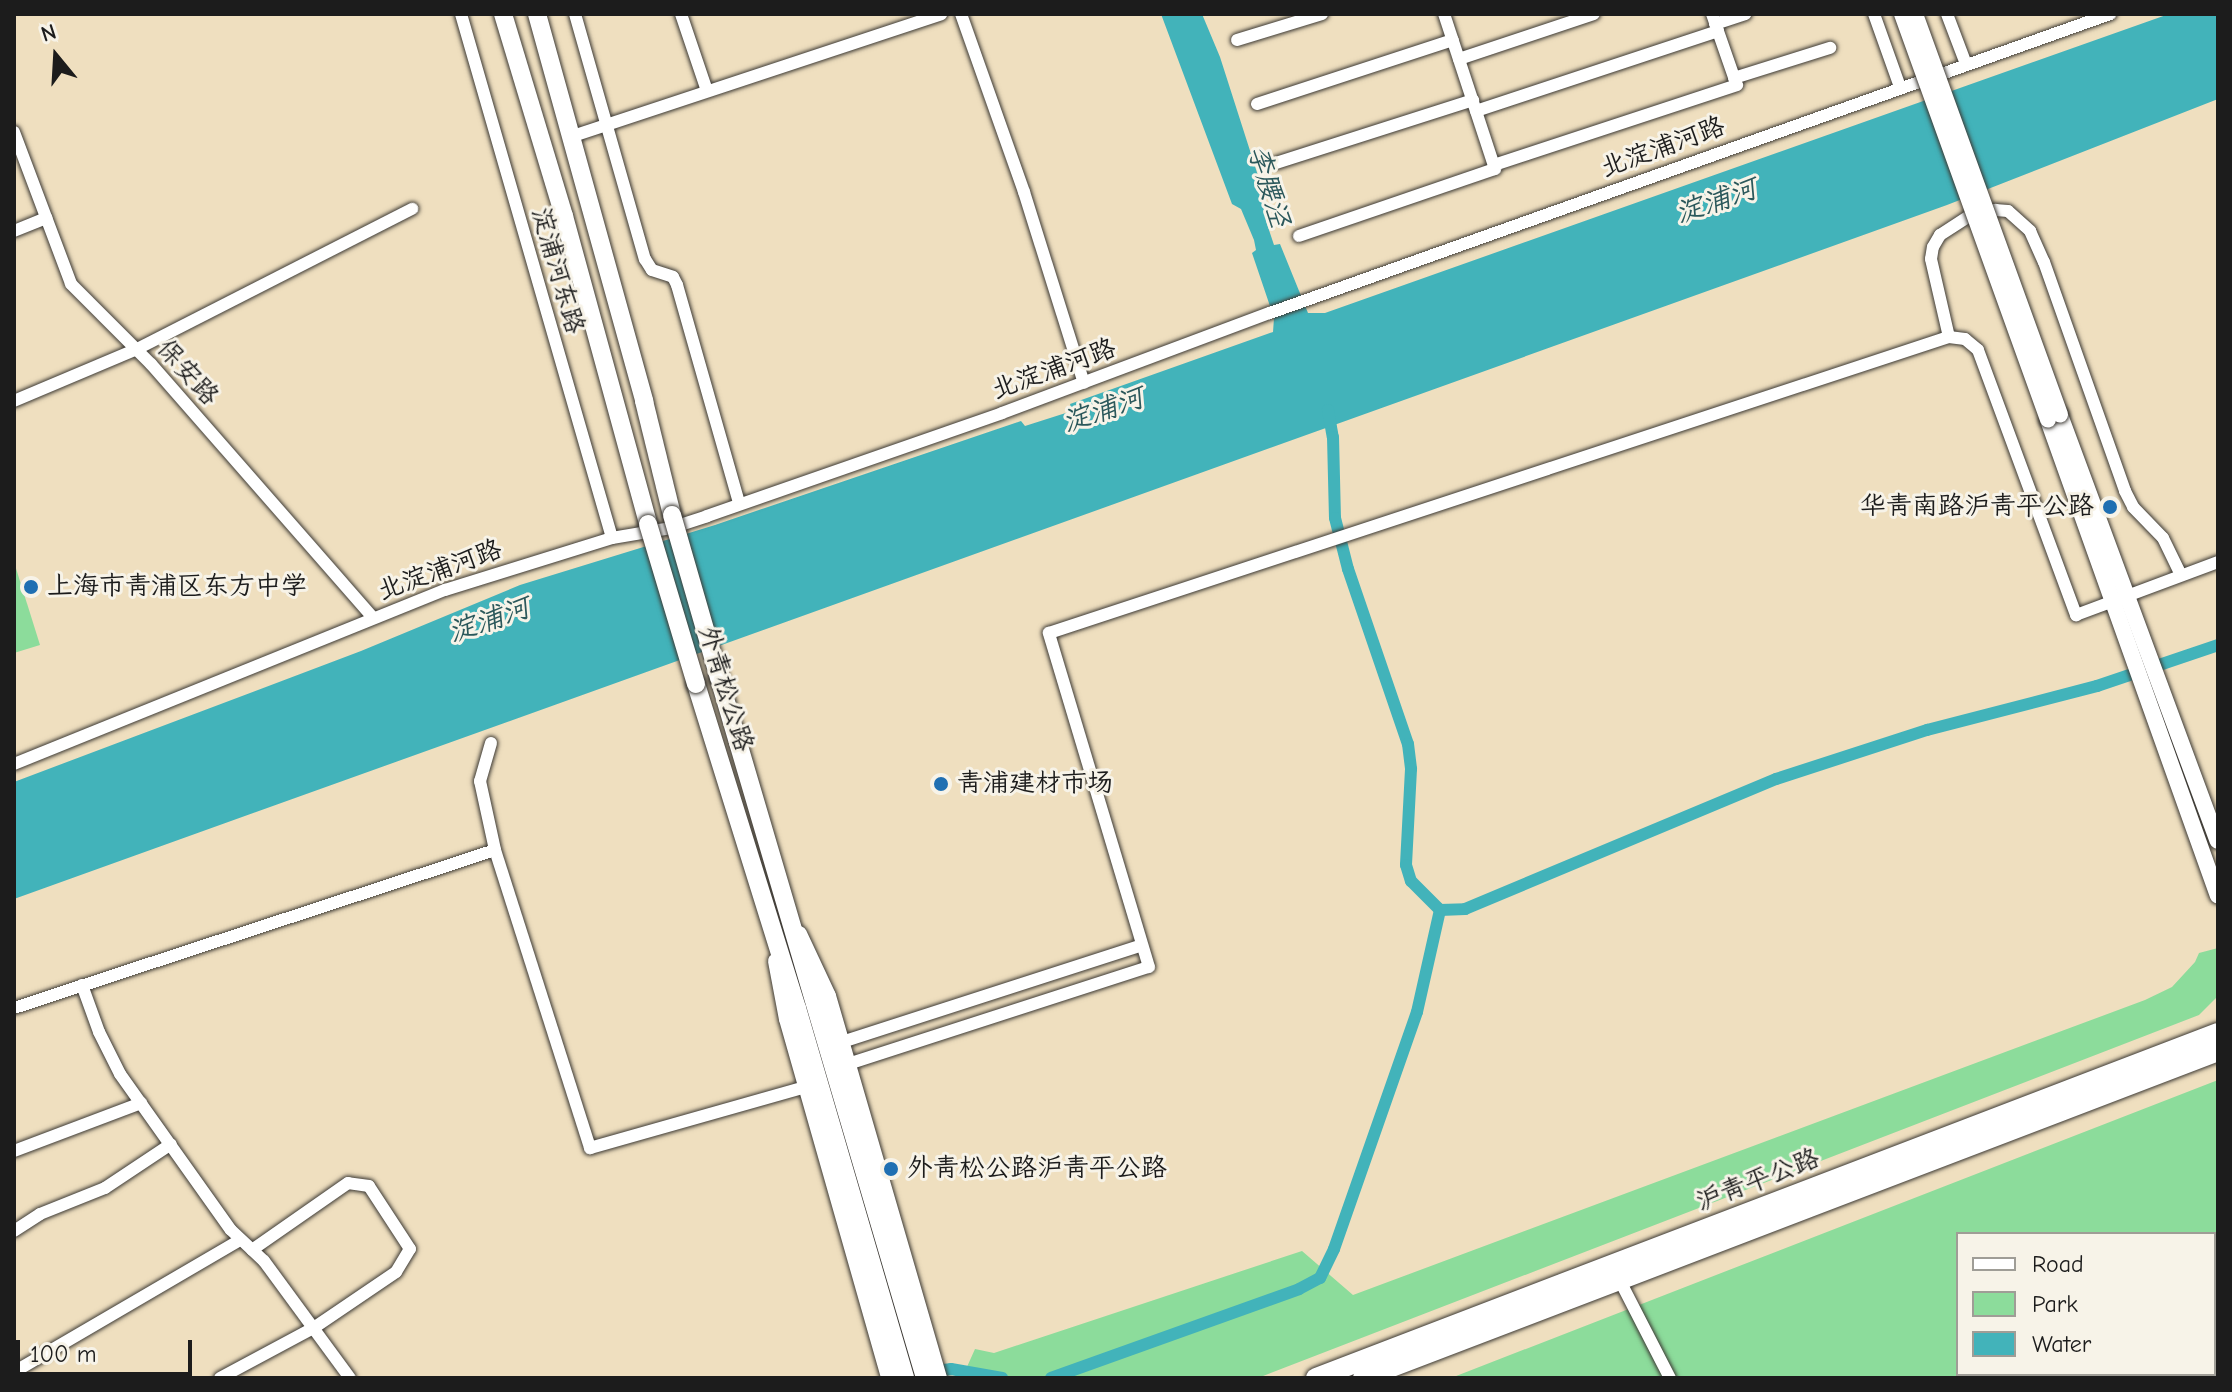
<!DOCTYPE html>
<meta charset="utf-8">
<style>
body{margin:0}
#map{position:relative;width:2232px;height:1392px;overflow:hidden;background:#efdfbf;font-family:"Comic Neue","LXGW WenKai TC",sans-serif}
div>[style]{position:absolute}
.green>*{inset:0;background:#8cdc9b}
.water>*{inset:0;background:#42b3ba}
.canal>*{height:12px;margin:-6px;padding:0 6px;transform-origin:6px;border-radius:6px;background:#42b3ba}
.roads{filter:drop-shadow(0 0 2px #3c3934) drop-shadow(0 0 2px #3c3934)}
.minor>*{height:12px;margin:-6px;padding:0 6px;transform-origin:6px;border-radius:6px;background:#fff}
.secondary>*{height:16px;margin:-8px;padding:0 8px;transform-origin:8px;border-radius:8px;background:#fff}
.primary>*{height:18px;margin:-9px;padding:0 9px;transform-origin:9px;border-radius:9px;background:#fff}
.trunk>*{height:20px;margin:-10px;padding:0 10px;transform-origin:10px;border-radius:10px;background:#fff}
.bridges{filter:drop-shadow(0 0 2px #3c3934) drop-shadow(0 0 2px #3c3934)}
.secondary-bridge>*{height:16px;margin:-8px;padding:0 8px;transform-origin:8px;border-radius:8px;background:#fff}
.primary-bridge>*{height:18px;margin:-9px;padding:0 9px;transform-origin:9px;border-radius:9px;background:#fff}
.dots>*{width:22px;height:22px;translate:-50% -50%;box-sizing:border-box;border:4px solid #f7f3e8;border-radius:50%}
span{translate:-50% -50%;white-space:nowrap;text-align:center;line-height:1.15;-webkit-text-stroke:6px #f7f3e8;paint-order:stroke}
.street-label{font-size:26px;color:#1c1c1c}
.poi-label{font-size:26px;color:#1c1c1c}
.right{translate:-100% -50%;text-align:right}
.left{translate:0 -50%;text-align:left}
.water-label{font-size:28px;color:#2b585b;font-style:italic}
.frame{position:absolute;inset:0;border:16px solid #1c1c1c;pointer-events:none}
.legend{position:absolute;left:1956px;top:1232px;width:260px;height:144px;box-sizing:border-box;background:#f7f3e8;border:2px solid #9f9d96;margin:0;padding:10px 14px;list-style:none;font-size:24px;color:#1c1c1c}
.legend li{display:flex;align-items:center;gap:16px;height:40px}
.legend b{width:40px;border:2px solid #9f9d96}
.north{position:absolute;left:16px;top:16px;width:80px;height:80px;-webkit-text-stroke:6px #f7f3e8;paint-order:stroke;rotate:342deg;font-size:22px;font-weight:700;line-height:32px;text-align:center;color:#1c1c1c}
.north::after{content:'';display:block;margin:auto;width:28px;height:36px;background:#1c1c1c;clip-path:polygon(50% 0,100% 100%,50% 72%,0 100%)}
.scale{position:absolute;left:16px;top:1340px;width:176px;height:36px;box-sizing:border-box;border:4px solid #1c1c1c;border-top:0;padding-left:10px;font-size:24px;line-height:28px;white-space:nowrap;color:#1c1c1c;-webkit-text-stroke:6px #f7f3e8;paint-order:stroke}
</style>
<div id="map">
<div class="green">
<div style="clip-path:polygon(14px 562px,40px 645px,14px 653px)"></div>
<div style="clip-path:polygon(2218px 948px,2218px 996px,2199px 1015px,1258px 1378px,962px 1378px,975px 1349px,994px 1353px,1302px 1251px,1353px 1295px,2145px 1000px,2172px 987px,2195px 962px,2199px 953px)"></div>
<div style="clip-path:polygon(evenodd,2218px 1080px,2218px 1378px,1451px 1378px,2218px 1080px,1958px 1234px,2214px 1234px,2214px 1374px,1958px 1374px,1958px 1234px)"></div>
</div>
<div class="water">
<div style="clip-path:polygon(1161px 14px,1202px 14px,1220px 57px,1269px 210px,1266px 221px,1274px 245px,1280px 244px,1308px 313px,1325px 313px,2169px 14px,2218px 14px,2218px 99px,1947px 205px,14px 899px,14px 782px,361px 651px,520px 585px,715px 525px,1021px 421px,1025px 426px,1072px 411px,1070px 404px,1273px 332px,1274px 318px,1252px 253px,1256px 250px,1254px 240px,1241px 209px,1232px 204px)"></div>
</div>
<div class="canal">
<div style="left:1328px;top:410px;width:27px;rotate:80deg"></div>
<div style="left:1333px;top:437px;width:81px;rotate:88.6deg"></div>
<div style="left:1335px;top:518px;width:53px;rotate:75.7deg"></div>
<div style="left:1348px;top:569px;width:185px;rotate:71.1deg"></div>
<div style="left:1408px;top:744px;width:25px;rotate:83deg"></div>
<div style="left:1411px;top:769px;width:96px;rotate:93deg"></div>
<div style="left:1406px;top:865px;width:17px;rotate:73deg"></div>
<div style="left:1411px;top:881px;width:41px;rotate:45deg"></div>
<div style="left:1440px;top:910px;width:25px;rotate:-2deg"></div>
<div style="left:1465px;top:909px;width:337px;rotate:-22.7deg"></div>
<div style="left:1776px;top:779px;width:159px;rotate:-18deg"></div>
<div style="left:1927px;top:730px;width:176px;rotate:-14.5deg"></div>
<div style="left:2097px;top:686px;width:128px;rotate:-18.7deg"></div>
<div style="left:930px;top:1371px;width:21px;rotate:-5deg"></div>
<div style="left:951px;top:1369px;width:52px;rotate:10deg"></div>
<div style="left:1051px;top:1378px;width:263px;rotate:-19.7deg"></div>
<div style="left:1299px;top:1289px;width:24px;rotate:-28deg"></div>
<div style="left:1320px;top:1278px;width:32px;rotate:-64deg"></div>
<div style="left:1334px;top:1249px;width:251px;rotate:-70.7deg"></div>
<div style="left:1417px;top:1012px;width:105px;rotate:-77.3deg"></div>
</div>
<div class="roads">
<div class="minor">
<div style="left:461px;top:14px;width:545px;rotate:73.92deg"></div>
<div style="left:575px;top:14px;width:255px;rotate:74.1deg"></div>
<div style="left:645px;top:259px;width:13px;rotate:58deg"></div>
<div style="left:652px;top:270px;width:22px;rotate:18deg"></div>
<div style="left:673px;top:277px;width:9px;rotate:63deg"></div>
<div style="left:677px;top:285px;width:226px;rotate:74.1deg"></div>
<div style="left:681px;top:14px;width:81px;rotate:71.3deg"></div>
<div style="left:961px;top:14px;width:189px;rotate:70.5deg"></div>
<div style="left:1024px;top:192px;width:200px;rotate:72.6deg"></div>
<div style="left:1712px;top:14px;width:73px;rotate:70.8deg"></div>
<div style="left:1874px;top:14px;width:77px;rotate:70.4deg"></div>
<div style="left:1947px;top:14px;width:53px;rotate:69.2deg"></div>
<div style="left:1715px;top:24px;width:32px;rotate:-18deg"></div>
<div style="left:1237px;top:40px;width:89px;rotate:-17deg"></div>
<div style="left:1459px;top:59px;width:142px;rotate:-18.4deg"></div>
<div style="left:1734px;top:78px;width:101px;rotate:-17.4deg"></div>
<div style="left:1257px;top:104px;width:206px;rotate:-18.1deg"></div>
<div style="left:1476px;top:111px;width:255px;rotate:-18.3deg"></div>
<div style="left:14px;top:132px;width:162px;rotate:69.4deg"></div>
<div style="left:71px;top:284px;width:113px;rotate:45deg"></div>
<div style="left:151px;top:364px;width:337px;rotate:48.8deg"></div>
<div style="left:570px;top:137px;width:391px;rotate:-18.3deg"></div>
<div style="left:1276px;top:163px;width:207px;rotate:-17.7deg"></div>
<div style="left:1494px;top:165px;width:256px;rotate:-18.2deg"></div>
<div style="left:14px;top:231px;width:35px;rotate:-22deg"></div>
<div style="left:1299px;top:236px;width:207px;rotate:-18.9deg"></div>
<div style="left:1495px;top:169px;width:163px;rotate:-108.2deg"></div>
<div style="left:1949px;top:337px;width:80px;rotate:-103deg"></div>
<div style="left:1931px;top:259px;width:12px;rotate:-81deg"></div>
<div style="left:1933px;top:247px;width:14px;rotate:-60deg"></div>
<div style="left:1940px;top:235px;width:37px;rotate:-33deg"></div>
<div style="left:1971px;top:215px;width:25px;rotate:-12deg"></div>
<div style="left:1995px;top:210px;width:13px;rotate:4deg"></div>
<div style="left:2008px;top:211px;width:30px;rotate:42deg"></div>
<div style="left:2030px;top:231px;width:34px;rotate:66deg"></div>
<div style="left:2044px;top:262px;width:243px;rotate:70.5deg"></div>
<div style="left:2125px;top:491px;width:18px;rotate:63deg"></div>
<div style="left:2133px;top:507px;width:43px;rotate:45.9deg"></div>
<div style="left:2163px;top:538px;width:41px;rotate:64.1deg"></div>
<div style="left:14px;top:401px;width:134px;rotate:-22.9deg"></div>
<div style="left:137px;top:349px;width:309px;rotate:-27deg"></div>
<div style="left:491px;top:743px;width:40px;rotate:106deg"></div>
<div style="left:480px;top:781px;width:71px;rotate:77.7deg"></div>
<div style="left:14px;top:764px;width:465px;rotate:-22deg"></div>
<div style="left:445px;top:590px;width:175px;rotate:-17.3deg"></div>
<div style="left:612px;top:538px;width:60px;rotate:-9.6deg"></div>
<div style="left:671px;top:528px;width:38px;rotate:-18deg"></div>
<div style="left:707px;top:516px;width:312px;rotate:-19.2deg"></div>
<div style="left:1002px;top:413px;width:286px;rotate:-20.5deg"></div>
<div style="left:1270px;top:313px;width:892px;rotate:-19.59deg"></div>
<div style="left:82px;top:985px;width:50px;rotate:70.1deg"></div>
<div style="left:99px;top:1032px;width:47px;rotate:63.4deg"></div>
<div style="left:120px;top:1074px;width:191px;rotate:54.6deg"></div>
<div style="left:231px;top:1230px;width:45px;rotate:43.2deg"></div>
<div style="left:264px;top:1261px;width:145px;rotate:53.7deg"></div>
<div style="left:14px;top:1008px;width:506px;rotate:-18.18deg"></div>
<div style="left:495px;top:850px;width:313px;rotate:72.3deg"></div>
<div style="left:590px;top:1148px;width:223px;rotate:-15.8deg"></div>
<div style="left:842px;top:1042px;width:315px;rotate:-17.9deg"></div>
<div style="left:848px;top:1064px;width:316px;rotate:-17.9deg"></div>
<div style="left:1149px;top:967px;width:349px;rotate:-106.7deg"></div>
<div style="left:1049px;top:633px;width:947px;rotate:-18.21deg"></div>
<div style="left:1949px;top:337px;width:16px;rotate:7deg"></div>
<div style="left:1965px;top:339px;width:17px;rotate:40deg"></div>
<div style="left:1978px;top:350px;width:283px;rotate:69.7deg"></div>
<div style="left:2076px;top:615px;width:152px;rotate:-20.5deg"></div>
<div style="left:14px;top:1151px;width:136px;rotate:-20.7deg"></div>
<div style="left:14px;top:1231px;width:31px;rotate:-33deg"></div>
<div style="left:40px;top:1214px;width:70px;rotate:-21.8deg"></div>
<div style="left:105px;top:1188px;width:79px;rotate:-33.7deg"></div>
<div style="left:1617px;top:1275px;width:116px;rotate:62.8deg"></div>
<div style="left:14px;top:1372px;width:262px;rotate:-30.3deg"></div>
<div style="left:220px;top:1378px;width:108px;rotate:-28.2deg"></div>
<div style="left:315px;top:1327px;width:98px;rotate:-34.2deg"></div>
<div style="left:396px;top:1272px;width:27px;rotate:-59deg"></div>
<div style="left:410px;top:1249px;width:75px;rotate:-123.1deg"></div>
<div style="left:369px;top:1186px;width:21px;rotate:-172deg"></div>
<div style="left:348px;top:1183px;width:117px;rotate:145.1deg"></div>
</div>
<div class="secondary">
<div style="left:2060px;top:415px;width:454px;rotate:69.7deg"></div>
<div style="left:2048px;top:420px;width:505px;rotate:70.35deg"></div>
<div style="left:799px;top:934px;width:68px;rotate:64.9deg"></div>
<div style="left:828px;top:996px;width:398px;rotate:73.8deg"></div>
<div style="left:776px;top:961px;width:59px;rotate:79.3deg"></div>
<div style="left:787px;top:1019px;width:373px;rotate:74.1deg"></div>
</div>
<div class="primary">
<div style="left:503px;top:14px;width:211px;rotate:73.2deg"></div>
<div style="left:564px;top:216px;width:319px;rotate:74.7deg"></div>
<div style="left:537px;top:14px;width:402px;rotate:74.5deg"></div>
<div style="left:644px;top:401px;width:117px;rotate:76.2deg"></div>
<div style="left:719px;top:678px;width:730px;rotate:73.6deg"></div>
<div style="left:696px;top:684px;width:339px;rotate:72.7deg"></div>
<div style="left:797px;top:1008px;width:385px;rotate:73.7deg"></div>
</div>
<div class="trunk">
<div style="left:1316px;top:1378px;width:966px;rotate:-20.93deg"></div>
<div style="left:1363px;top:1378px;width:915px;rotate:-20.93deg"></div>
</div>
</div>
<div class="bridges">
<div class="secondary-bridge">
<div style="left:1902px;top:14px;width:431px;rotate:70.2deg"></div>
<div style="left:1915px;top:14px;width:426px;rotate:70.1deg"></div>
</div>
<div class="primary-bridge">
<div style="left:672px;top:515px;width:170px;rotate:73.9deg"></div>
<div style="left:648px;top:524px;width:167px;rotate:73.3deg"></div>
</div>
</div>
<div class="dots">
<div style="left:2110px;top:507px;background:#1f6fb2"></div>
<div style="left:31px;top:587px;background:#1f6fb2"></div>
<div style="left:941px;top:784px;background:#1f6fb2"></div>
<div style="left:891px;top:1169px;background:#1f6fb2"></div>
</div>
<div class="street-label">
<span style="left:1663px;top:148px;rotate:-20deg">北淀浦河路</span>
<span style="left:557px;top:271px;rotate:74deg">淀浦河东路</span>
<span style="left:1054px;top:370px;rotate:-20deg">北淀浦河路</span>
<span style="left:187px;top:373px;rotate:48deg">保安路</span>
<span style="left:440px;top:571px;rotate:-20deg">北淀浦河路</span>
<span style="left:725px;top:689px;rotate:73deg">外青松公路</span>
<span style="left:1758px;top:1181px;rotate:-21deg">沪青平公路</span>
</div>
<div class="poi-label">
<span class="right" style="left:2094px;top:507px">华青南路沪青平公路</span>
<span class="left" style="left:47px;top:587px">上海市青浦区东方中学</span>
<span class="left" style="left:957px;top:784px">青浦建材市场</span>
<span class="left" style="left:907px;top:1169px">外青松公路沪青平公路</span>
</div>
<div class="water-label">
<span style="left:1269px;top:186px;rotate:73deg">李腰泾</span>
<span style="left:1716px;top:201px;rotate:-19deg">淀浦河</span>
<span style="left:1103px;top:410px;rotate:-19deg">淀浦河</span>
<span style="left:489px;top:620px;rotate:-19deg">淀浦河</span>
</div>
<div class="frame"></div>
<ul class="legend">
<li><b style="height:10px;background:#fff"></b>Road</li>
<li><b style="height:22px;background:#8cdc9b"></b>Park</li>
<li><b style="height:22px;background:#42b3ba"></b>Water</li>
</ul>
<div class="north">N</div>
<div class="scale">100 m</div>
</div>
